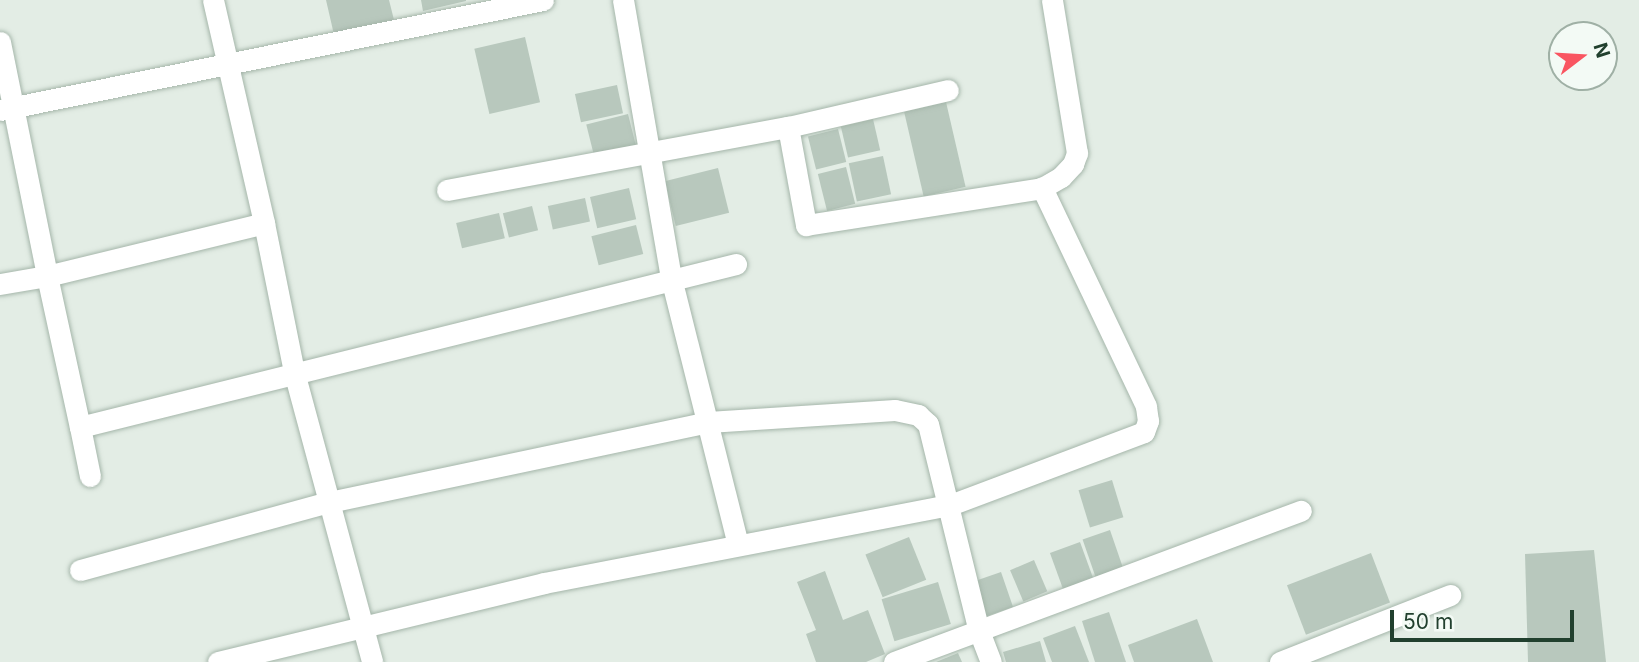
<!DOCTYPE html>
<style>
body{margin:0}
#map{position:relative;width:1639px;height:662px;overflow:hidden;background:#e3ede5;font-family:Inter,sans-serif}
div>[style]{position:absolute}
.building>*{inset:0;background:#b8c8bd;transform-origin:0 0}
.roads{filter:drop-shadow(0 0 2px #a5b6aa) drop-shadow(0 0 2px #a5b6aa)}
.minor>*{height:21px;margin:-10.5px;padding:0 10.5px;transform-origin:10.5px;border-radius:10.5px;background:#fff}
span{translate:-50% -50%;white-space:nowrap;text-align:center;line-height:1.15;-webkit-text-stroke:7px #f3faf5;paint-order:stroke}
.north{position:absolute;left:1548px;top:21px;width:70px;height:70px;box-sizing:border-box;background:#f3faf5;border:2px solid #9fb0a5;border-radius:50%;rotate:73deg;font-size:19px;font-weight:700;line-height:28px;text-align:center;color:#21402e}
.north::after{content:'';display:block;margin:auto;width:24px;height:32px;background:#f95561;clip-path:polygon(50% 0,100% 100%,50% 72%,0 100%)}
.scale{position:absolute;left:1390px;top:610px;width:184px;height:32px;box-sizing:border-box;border:4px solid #21402e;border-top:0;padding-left:9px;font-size:21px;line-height:24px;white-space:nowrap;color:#21402e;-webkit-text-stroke:5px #f3faf5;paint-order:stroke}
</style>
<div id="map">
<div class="building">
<div style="clip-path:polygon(326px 0,389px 0,395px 24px,335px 39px)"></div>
<div style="clip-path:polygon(421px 0,466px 0,466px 1px,423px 11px)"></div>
<div style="left:525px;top:37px;width:67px;height:52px;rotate:77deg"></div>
<div style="left:617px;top:85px;width:29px;height:43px;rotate:78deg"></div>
<div style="left:946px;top:102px;width:87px;height:43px;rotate:77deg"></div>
<div style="left:628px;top:114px;width:38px;height:43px;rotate:76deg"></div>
<div style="left:873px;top:119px;width:32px;height:33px;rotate:77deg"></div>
<div style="left:838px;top:129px;width:34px;height:31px;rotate:76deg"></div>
<div style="left:883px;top:156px;width:39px;height:35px;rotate:78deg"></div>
<div style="left:846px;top:167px;width:38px;height:29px;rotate:76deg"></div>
<div style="left:718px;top:168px;width:46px;height:55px;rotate:76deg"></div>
<div style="left:629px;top:188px;width:32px;height:40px;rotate:77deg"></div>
<div style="left:585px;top:198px;width:24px;height:38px;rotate:78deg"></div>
<div style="left:532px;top:206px;width:25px;height:30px;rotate:76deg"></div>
<div style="left:499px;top:213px;width:26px;height:44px;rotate:77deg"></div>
<div style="left:636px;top:225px;width:30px;height:46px;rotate:76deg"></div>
<div style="left:1112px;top:480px;width:39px;height:35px;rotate:73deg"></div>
<div style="left:1110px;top:530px;width:43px;height:29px;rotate:71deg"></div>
<div style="left:909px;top:537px;width:46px;height:47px;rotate:68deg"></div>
<div style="left:1080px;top:542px;width:41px;height:32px;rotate:70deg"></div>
<div style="clip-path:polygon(1594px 550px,1606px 662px,1528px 662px,1525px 554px)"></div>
<div style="left:1371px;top:553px;width:53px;height:90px;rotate:69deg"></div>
<div style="left:1034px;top:560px;width:34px;height:26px;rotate:67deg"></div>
<div style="clip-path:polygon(825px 571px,843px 620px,868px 610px,885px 654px,866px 662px,816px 662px,806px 634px,816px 630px,797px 582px)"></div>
<div style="left:1001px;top:572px;width:37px;height:29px;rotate:71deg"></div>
<div style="left:938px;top:582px;width:44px;height:59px;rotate:73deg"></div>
<div style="clip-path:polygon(1109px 612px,1126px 662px,1095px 662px,1082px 621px)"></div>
<div style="clip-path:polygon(1197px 619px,1213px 662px,1134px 662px,1128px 645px)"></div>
<div style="clip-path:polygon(1075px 626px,1089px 662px,1052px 662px,1043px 638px)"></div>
<div style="clip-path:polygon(1040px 641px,1046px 662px,1006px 662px,1003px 652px)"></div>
<div style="clip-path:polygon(958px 653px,962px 662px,936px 662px)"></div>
</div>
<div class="roads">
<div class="minor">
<div style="left:213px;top:0;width:229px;rotate:77.1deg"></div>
<div style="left:264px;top:223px;width:152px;rotate:78.6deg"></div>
<div style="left:294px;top:372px;width:300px;rotate:74.9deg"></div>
<div style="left:623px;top:0;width:282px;rotate:80.2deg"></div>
<div style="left:671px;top:278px;width:274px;rotate:75.9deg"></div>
<div style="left:0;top:42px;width:239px;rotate:78.6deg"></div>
<div style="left:47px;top:276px;width:223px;rotate:-13.7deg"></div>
<div style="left:0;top:110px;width:554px;rotate:-11.45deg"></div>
<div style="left:788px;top:127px;width:100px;rotate:79.6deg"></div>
<div style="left:806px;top:225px;width:239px;rotate:-8.9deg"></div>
<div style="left:1042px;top:188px;width:22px;rotate:-30deg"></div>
<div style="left:1061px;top:177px;width:18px;rotate:-47deg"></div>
<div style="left:1073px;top:164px;width:12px;rotate:-70deg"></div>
<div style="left:1077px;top:153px;width:155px;rotate:-99.3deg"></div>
<div style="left:447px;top:190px;width:347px;rotate:-10.5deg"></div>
<div style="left:788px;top:127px;width:164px;rotate:-13deg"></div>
<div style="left:0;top:284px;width:48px;rotate:-9.7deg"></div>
<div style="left:47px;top:276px;width:155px;rotate:77.7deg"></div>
<div style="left:80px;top:427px;width:676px;rotate:-13.95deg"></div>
<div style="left:80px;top:427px;width:50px;rotate:78.5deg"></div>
<div style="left:80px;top:570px;width:258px;rotate:-15.3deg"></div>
<div style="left:329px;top:502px;width:387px;rotate:-11.9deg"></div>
<div style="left:708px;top:422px;width:187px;rotate:-3.7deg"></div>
<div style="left:895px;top:410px;width:24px;rotate:12deg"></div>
<div style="left:918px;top:415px;width:13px;rotate:42deg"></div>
<div style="left:928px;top:424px;width:213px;rotate:76.2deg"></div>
<div style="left:979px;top:631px;width:33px;rotate:69deg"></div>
<div style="left:218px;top:662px;width:335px;rotate:-13.6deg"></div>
<div style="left:544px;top:583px;width:413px;rotate:-10.9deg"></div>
<div style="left:950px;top:505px;width:207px;rotate:-20.6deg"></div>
<div style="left:1144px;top:432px;width:12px;rotate:-70deg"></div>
<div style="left:1148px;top:421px;width:15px;rotate:-98deg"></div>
<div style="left:1146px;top:406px;width:242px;rotate:-115.5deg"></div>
<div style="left:894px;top:662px;width:434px;rotate:-20.4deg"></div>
<div style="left:1280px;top:662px;width:183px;rotate:-21.5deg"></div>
</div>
</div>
<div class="north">N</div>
<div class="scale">50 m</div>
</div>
